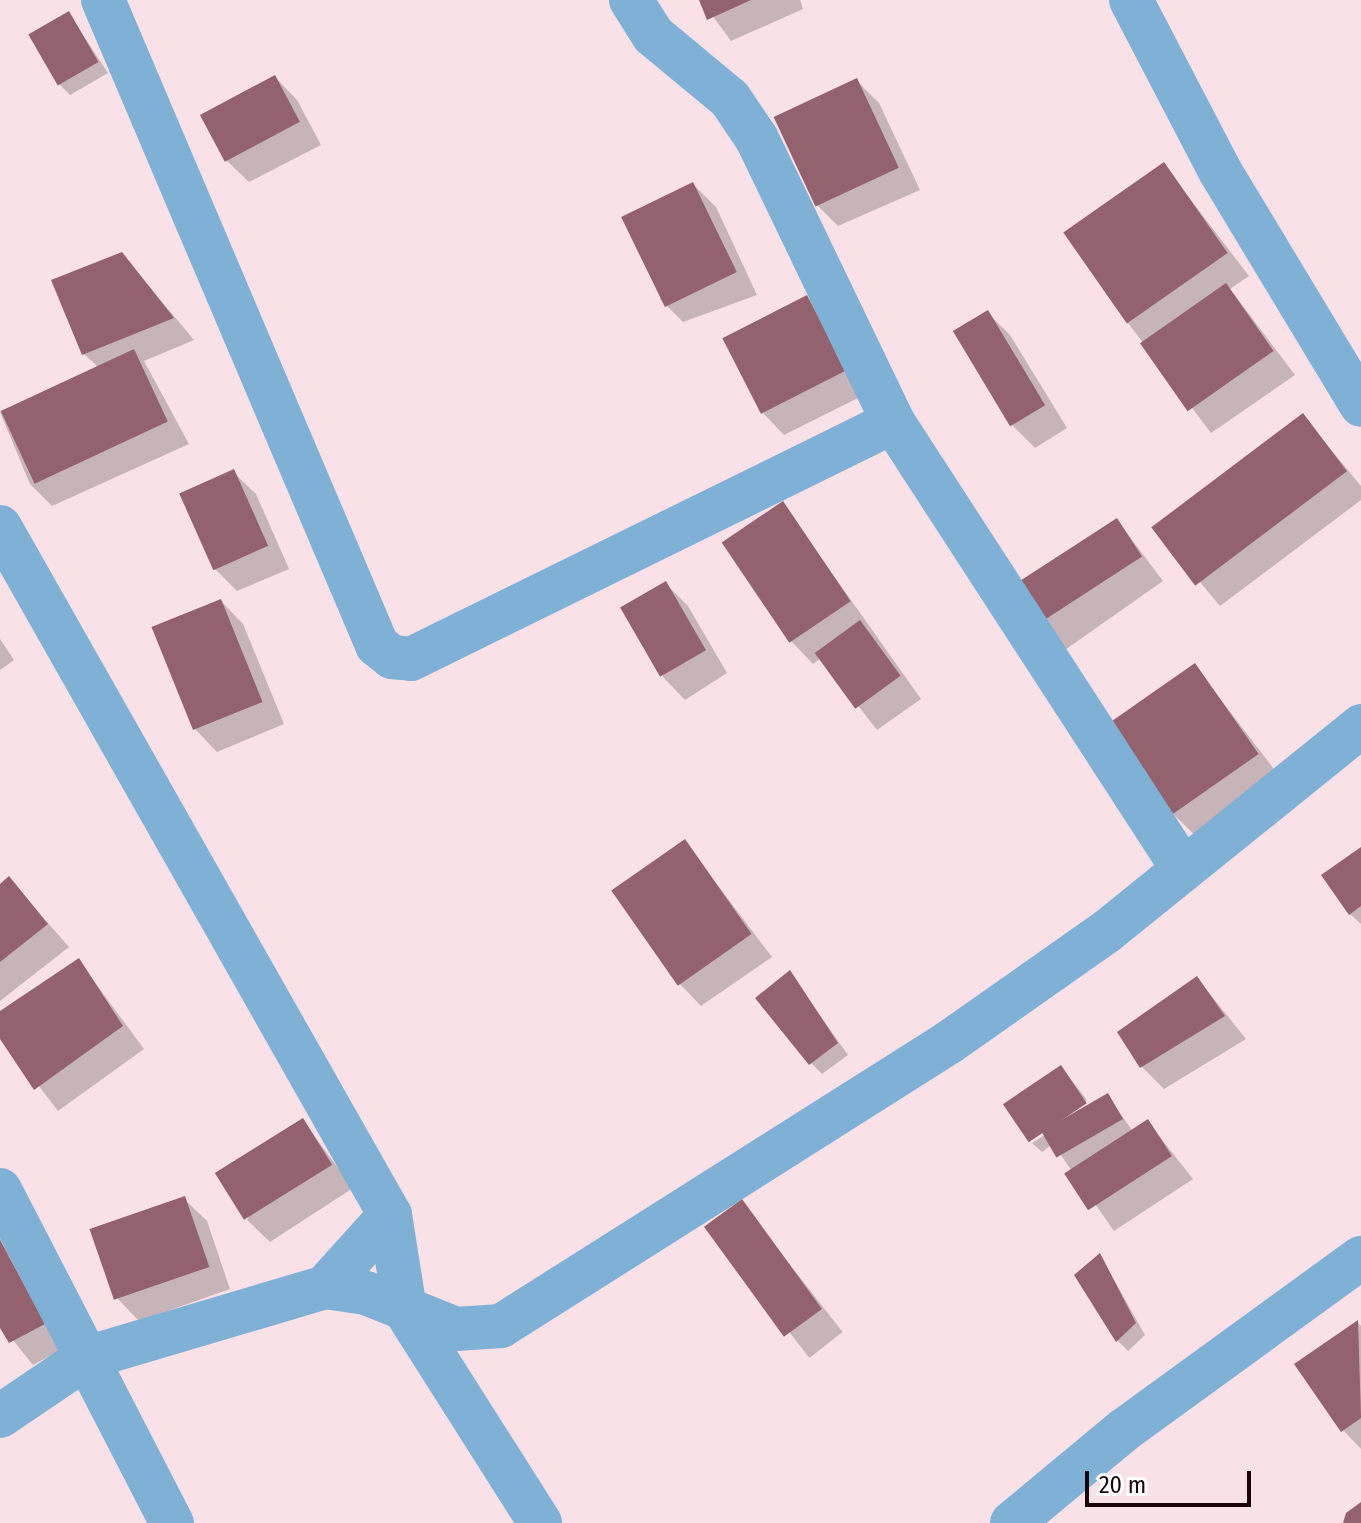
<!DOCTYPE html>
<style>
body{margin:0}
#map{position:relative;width:1361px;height:1523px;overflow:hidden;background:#f9e1e7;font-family:"Fira Sans Condensed",sans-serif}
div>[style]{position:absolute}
.shadow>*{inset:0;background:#0003;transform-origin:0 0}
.building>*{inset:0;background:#94616f;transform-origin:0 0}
.minor>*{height:44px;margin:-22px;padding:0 22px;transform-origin:22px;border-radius:22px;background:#7fb0d6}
span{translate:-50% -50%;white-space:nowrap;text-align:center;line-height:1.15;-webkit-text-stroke:6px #fff;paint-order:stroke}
.scale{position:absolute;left:1085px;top:1471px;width:166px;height:36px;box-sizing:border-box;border:4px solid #18060c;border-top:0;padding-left:10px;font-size:24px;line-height:28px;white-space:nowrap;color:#18060c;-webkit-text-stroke:6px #fff;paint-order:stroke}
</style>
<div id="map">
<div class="shadow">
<div style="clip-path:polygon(701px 0,800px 0,803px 9px,731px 41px)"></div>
<div style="clip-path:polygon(69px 14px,108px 73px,70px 95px,59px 84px)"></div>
<div style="clip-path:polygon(275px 77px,297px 100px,321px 145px,249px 182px,226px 160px)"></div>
<div style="clip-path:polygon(856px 80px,879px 103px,920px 190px,838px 226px,815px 203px)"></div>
<div style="clip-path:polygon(1164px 165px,1249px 276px,1230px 289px,1295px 375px,1211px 433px,1128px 323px)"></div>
<div style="clip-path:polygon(693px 184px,716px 207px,757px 295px,683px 322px,660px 299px)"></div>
<div style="clip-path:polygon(122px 254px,194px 340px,144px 361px,189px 444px,52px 506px,30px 484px,0 412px,98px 367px,84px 354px)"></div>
<div style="clip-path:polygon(807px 297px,829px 319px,866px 394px,784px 435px,762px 412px,724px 338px)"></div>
<div style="clip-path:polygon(988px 313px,1010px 335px,1067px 428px,1035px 448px,1013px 426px,955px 333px)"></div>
<div style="clip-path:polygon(1303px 416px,1361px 486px,1361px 500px,1220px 606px,1155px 528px)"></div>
<div style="clip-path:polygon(233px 472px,256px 494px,289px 569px,237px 591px,215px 569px)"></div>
<div style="clip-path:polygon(783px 504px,921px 699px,877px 730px,821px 658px,813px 664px,791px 641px,724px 542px)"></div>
<div style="clip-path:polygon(1117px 520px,1163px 581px,1062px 652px,1039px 629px)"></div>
<div style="clip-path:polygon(665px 583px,688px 606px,727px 673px,685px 700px,663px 677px)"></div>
<div style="clip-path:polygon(221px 601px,243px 624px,284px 724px,217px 752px,195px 729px,154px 628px)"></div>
<div style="clip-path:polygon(0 639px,14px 660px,0 670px)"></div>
<div style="clip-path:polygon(1195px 666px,1280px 777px,1196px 836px,1173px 814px)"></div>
<div style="clip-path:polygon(685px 842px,772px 957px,701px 1006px,679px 983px)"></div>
<div style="clip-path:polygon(1361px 850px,1361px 924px,1350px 914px)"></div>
<div style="clip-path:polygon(9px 879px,69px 947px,0 1001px,0 886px)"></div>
<div style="clip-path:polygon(79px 961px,144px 1049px,58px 1111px,0 1035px,0 1013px)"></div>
<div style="clip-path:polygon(790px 973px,848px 1055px,822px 1074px,811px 1063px)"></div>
<div style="clip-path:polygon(1197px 978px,1246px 1039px,1164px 1089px,1142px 1067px)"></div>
<div style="clip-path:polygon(1061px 1067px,1087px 1100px,1030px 1139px)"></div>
<div style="clip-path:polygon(1108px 1096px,1134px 1133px,1148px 1122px,1193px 1179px,1114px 1231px,1053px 1144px,1042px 1152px,1032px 1143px)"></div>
<div style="clip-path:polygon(303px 1121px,353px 1188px,270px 1242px,247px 1220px)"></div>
<div style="clip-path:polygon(184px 1199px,207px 1221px,230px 1289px,139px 1321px,117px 1298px)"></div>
<div style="left:741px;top:1202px;width:165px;height:42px;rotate:52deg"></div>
<div style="clip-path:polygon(0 1224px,66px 1347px,33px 1365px,0 1324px)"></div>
<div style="clip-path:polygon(1100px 1255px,1145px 1335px,1128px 1351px,1117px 1340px)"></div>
<div style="clip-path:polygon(1358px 1323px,1361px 1326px,1361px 1449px,1343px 1430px)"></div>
</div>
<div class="building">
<div style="clip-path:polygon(699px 0,751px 0,707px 20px)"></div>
<div style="left:69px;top:11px;width:59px;height:47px;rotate:60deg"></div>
<div style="left:275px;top:75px;width:53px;height:85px;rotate:62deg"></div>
<div style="left:857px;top:78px;width:99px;height:92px;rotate:65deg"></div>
<div style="left:1164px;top:162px;width:111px;height:123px;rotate:55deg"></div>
<div style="left:693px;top:182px;width:100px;height:80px;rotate:64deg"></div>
<div style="clip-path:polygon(122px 252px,174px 318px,82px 355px,51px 280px)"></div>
<div style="left:1226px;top:283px;width:83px;height:105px;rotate:55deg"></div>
<div style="left:807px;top:295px;width:85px;height:95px;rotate:63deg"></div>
<div style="left:988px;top:310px;width:111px;height:41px;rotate:59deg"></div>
<div style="left:134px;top:349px;width:80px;height:147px;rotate:65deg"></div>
<div style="left:1303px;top:413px;width:73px;height:190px;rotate:53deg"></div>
<div style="left:234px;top:469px;width:84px;height:60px;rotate:66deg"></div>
<div style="left:783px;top:501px;width:121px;height:74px;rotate:56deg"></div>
<div style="left:1117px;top:518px;width:46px;height:128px;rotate:57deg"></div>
<div style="left:666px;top:581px;width:80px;height:53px;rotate:60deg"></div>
<div style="left:221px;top:599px;width:111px;height:75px;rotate:68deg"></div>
<div style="left:860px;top:620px;width:69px;height:56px;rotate:54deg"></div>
<div style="left:1195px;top:663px;width:111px;height:107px;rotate:55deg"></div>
<div style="left:685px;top:839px;width:116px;height:90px;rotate:55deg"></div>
<div style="clip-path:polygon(1361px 847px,1361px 906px,1349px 915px,1321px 875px)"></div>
<div style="clip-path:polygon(9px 876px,48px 924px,0 962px,0 884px)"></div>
<div style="clip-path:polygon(79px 958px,123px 1026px,34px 1090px,0 1039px,0 1011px)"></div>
<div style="clip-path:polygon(790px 970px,838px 1043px,809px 1065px,755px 998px)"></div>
<div style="clip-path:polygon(1197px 976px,1225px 1016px,1140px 1068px,1117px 1032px)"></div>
<div style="left:1061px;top:1065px;width:46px;height:70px;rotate:56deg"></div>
<div style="left:1108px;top:1093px;width:30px;height:77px;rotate:60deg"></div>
<div style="left:303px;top:1118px;width:55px;height:104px;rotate:58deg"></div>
<div style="left:1148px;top:1119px;width:44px;height:100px;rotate:57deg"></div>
<div style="left:185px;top:1196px;width:75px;height:101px;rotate:71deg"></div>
<div style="left:742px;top:1199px;width:136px;height:47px;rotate:54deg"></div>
<div style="clip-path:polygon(0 1240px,45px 1324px,9px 1343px,0 1328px)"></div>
<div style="clip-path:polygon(1100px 1253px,1136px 1323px,1116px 1342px,1074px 1275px)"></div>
<div style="clip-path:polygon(1358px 1320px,1361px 1418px,1341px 1432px,1294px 1364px)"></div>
<div style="clip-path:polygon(1361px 1502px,1361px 1523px,1343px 1523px,1346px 1513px)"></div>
</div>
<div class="minor">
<div style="left:103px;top:0;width:701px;rotate:66.98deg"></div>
<div style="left:377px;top:645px;width:19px;rotate:39deg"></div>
<div style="left:392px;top:657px;width:19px;rotate:6deg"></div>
<div style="left:411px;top:659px;width:537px;rotate:-26.18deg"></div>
<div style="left:631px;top:0;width:41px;rotate:57.8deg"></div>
<div style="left:653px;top:35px;width:100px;rotate:39.7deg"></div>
<div style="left:730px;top:99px;width:48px;rotate:56deg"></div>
<div style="left:757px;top:139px;width:314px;rotate:64.3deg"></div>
<div style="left:893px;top:422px;width:533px;rotate:57.03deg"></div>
<div style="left:1131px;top:0;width:193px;rotate:62.5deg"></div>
<div style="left:1220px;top:171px;width:273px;rotate:58.9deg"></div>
<div style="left:0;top:527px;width:791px;rotate:60.45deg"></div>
<div style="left:390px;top:1215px;width:96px;rotate:81deg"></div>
<div style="left:405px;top:1310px;width:252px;rotate:57.6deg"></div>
<div style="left:0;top:1190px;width:375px;rotate:62.7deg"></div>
<div style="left:325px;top:1287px;width:97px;rotate:-47.9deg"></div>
<div style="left:0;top:1416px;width:104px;rotate:-34deg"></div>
<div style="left:86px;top:1358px;width:249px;rotate:-16.5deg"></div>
<div style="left:325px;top:1287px;width:41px;rotate:8.3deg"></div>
<div style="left:366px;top:1293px;width:97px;rotate:21.8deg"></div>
<div style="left:456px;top:1329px;width:45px;rotate:-3.8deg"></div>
<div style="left:501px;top:1326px;width:529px;rotate:-32.34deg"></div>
<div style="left:948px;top:1043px;width:193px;rotate:-35.1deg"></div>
<div style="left:1106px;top:932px;width:328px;rotate:-38.9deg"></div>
<div style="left:1012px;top:1523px;width:146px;rotate:-39.7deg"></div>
<div style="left:1124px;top:1430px;width:293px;rotate:-36deg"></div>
</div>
<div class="scale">20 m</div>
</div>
